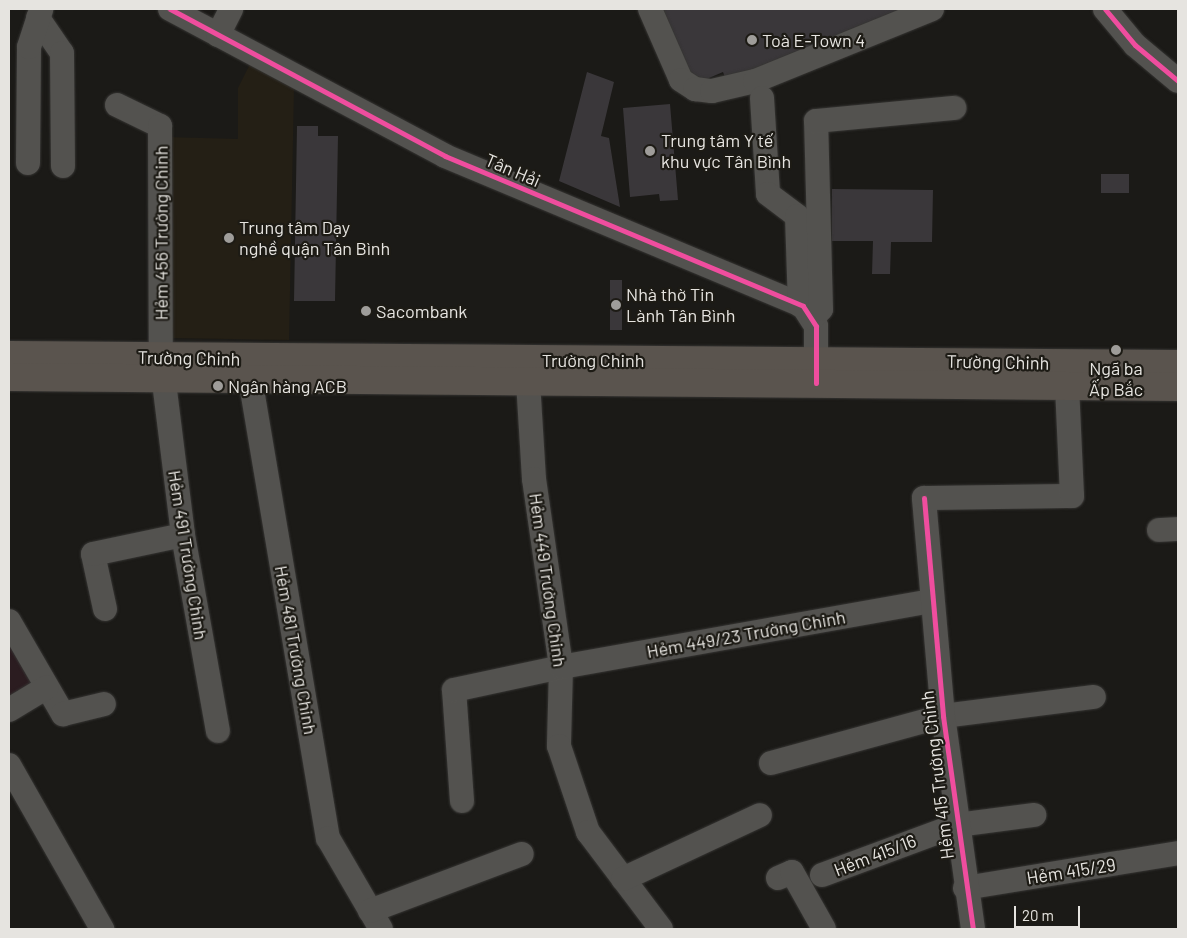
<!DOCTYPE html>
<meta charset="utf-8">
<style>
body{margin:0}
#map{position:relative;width:1187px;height:938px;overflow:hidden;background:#1b1a17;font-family:Barlow,sans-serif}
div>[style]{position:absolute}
.commercial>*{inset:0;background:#2b1c20}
.built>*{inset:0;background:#241f15}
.building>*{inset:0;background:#3a373a;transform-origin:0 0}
.roads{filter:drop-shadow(0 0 1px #363533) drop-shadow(0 0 1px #363533)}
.minor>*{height:24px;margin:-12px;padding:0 12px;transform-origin:12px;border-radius:12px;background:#53524f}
.major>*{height:28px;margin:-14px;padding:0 14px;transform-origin:14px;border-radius:14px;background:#5a544e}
.cycleway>*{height:5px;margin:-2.5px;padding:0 2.5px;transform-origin:2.5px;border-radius:2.5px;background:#ef4d9e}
.dots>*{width:14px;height:14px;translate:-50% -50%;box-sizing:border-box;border:2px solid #1d1b15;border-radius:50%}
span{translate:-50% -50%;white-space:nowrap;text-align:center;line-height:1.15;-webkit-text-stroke:4.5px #1d1b15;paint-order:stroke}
.poi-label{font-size:18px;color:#e6e4e0}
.left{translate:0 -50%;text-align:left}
.street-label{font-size:18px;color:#e6e4e0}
.frame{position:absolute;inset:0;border:10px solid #e6e4e0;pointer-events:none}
.scale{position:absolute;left:1014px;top:906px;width:66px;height:22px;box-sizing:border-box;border:2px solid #e6e4e0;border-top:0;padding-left:6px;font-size:15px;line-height:18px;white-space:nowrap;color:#e6e4e0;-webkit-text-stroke:4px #1d1b15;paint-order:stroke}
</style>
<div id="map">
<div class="commercial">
<div style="clip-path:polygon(9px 632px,40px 683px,9px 701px)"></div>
</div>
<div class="built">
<div style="clip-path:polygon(250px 64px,294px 88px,289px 340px,167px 338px,165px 137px,238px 139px,238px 88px)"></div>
</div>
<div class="building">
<div style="clip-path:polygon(663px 9px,902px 9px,727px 82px,723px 72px,695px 84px)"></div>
<div style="clip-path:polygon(587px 72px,614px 82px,601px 136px,609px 138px,620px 207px,559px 181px)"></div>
<div style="clip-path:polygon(670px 104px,678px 200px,660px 201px,659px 194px,630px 197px,623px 108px)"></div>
<div style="clip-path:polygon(297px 126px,318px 126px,318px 136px,338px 136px,335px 301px,294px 301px)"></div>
<div style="left:1101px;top:174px;width:28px;height:19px"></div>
<div style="clip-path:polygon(832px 189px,933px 190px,932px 242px,891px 242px,890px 274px,872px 274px,873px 241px,832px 241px)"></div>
<div style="left:610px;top:280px;width:12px;height:50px"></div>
</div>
<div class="roads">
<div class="minor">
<div style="left:170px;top:9px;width:312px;rotate:28.1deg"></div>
<div style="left:445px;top:156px;width:388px;rotate:22.7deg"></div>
<div style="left:803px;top:306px;width:24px;rotate:57deg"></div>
<div style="left:816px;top:326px;width:54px;rotate:90deg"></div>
<div style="left:650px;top:9px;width:77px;rotate:66.4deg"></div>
<div style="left:681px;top:80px;width:17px;rotate:33deg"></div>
<div style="left:695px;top:89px;width:17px;rotate:7deg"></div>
<div style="left:712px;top:91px;width:44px;rotate:-13.1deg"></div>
<div style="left:755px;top:81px;width:191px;rotate:-22.1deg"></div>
<div style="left:1105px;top:9px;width:47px;rotate:50.2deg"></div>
<div style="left:1135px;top:45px;width:56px;rotate:39.9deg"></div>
<div style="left:38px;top:18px;width:42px;rotate:55.6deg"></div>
<div style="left:62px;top:53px;width:113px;rotate:89.5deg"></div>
<div style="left:218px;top:35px;width:29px;rotate:-63deg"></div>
<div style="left:762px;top:98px;width:96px;rotate:86.4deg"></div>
<div style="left:768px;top:194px;width:36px;rotate:37deg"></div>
<div style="left:797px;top:216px;width:89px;rotate:88.1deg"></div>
<div style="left:117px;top:105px;width:48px;rotate:26deg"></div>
<div style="left:160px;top:126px;width:232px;rotate:89.8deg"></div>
<div style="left:161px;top:358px;width:178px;rotate:82.9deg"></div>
<div style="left:183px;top:535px;width:199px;rotate:79.9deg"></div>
<div style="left:28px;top:163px;width:116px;rotate:-89.5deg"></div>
<div style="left:29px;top:47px;width:40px;rotate:-72deg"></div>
<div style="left:813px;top:318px;width:12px;rotate:-48deg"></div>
<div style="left:821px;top:309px;width:188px;rotate:-91.5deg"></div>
<div style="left:816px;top:121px;width:139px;rotate:-5.4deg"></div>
<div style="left:247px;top:360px;width:485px;rotate:80.4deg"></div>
<div style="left:328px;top:838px;width:105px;rotate:59.8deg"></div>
<div style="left:528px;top:381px;width:98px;rotate:86.5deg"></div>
<div style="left:534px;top:479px;width:190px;rotate:81.8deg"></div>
<div style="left:561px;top:667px;width:79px;rotate:91.5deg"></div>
<div style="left:559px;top:746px;width:91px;rotate:71.4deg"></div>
<div style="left:588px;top:832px;width:121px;rotate:53deg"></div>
<div style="left:1159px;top:530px;width:19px;rotate:-3deg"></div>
<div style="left:105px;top:609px;width:56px;rotate:-102.3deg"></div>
<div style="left:93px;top:554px;width:92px;rotate:-11.9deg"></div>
<div style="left:9px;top:621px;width:108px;rotate:59.9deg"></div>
<div style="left:63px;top:714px;width:42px;rotate:-13.7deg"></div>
<div style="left:9px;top:710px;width:44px;rotate:-31.2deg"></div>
<div style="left:771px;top:763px;width:178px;rotate:-15.3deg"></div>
<div style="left:943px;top:716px;width:152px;rotate:-7.2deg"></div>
<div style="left:9px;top:765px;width:189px;rotate:60.4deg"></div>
<div style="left:462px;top:801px;width:111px;rotate:-94.1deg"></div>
<div style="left:454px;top:690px;width:109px;rotate:-12.1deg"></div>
<div style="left:561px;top:667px;width:377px;rotate:-10.1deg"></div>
<div style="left:822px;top:875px;width:144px;rotate:-20.3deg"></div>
<div style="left:957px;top:825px;width:78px;rotate:-7.4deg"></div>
<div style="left:778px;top:878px;width:15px;rotate:-23deg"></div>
<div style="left:792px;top:872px;width:65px;rotate:60.7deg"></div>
<div style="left:623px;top:879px;width:151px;rotate:-25deg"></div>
<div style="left:965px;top:888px;width:216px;rotate:-9.3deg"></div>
<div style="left:370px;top:911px;width:162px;rotate:-20.6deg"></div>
<div style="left:973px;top:929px;width:215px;rotate:-98deg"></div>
<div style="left:943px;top:716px;width:219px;rotate:-95deg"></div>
<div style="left:924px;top:498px;width:148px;rotate:-0.8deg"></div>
<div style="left:1072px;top:496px;width:111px;rotate:-92.6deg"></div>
</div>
<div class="major">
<div style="left:9px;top:355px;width:1169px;rotate:0.44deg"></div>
<div style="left:9px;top:377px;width:1169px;rotate:0.49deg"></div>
</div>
</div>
<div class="cycleway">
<div style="left:170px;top:9px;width:312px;rotate:28.1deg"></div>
<div style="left:445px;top:156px;width:388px;rotate:22.7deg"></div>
<div style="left:803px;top:306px;width:24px;rotate:57deg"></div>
<div style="left:816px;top:326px;width:57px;rotate:90deg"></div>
<div style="left:1105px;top:9px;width:47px;rotate:50.2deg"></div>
<div style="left:1135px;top:45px;width:56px;rotate:39.9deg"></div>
<div style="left:924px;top:498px;width:219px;rotate:85deg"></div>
<div style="left:943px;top:716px;width:215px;rotate:82deg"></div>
</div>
<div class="dots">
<div style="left:752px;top:40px;background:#9f9d9a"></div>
<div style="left:650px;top:151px;background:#9f9d9a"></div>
<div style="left:229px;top:238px;background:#9f9d9a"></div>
<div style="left:616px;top:305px;background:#9f9d9a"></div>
<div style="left:366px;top:311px;background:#9f9d9a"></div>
<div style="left:1116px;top:350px;background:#9f9d9a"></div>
<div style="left:218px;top:386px;background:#9f9d9a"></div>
</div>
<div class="poi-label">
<span class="left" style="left:762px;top:40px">Toà E-Town 4</span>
<span class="left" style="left:661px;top:151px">Trung tâm Y tế<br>khu vực Tân Bình</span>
<span class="left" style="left:239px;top:238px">Trung tâm Dạy<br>nghề quận Tân Bình</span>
<span class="left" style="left:626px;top:305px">Nhà thờ Tin<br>Lành Tân Bình</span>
<span class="left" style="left:376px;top:311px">Sacombank</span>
<span style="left:1116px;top:379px">Ngã ba<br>Ấp Bắc</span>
<span class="left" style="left:228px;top:386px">Ngân hàng ACB</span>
</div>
<div class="street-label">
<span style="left:513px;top:170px;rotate:23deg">Tân Hải</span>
<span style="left:161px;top:233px;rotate:-90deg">Hẻm 456 Trường Chinh</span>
<span style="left:189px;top:358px;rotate:1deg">Trường Chinh</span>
<span style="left:593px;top:360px">Trường Chinh</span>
<span style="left:998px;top:362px;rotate:1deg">Trường Chinh</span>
<span style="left:188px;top:555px;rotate:81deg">Hẻm 491 Trường Chinh</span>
<span style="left:548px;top:580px;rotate:82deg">Hẻm 449 Trường Chinh</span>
<span style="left:746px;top:634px;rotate:-10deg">Hẻm 449/23 Trường Chinh</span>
<span style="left:296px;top:650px;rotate:80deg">Hẻm 481 Trường Chinh</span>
<span style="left:937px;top:775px;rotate:-97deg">Hẻm 415 Trường Chinh</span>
<span style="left:875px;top:855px;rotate:-21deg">Hẻm 415/16</span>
<span style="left:1071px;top:871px;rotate:-9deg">Hẻm 415/29</span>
</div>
<div class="frame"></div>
<div class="scale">20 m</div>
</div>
